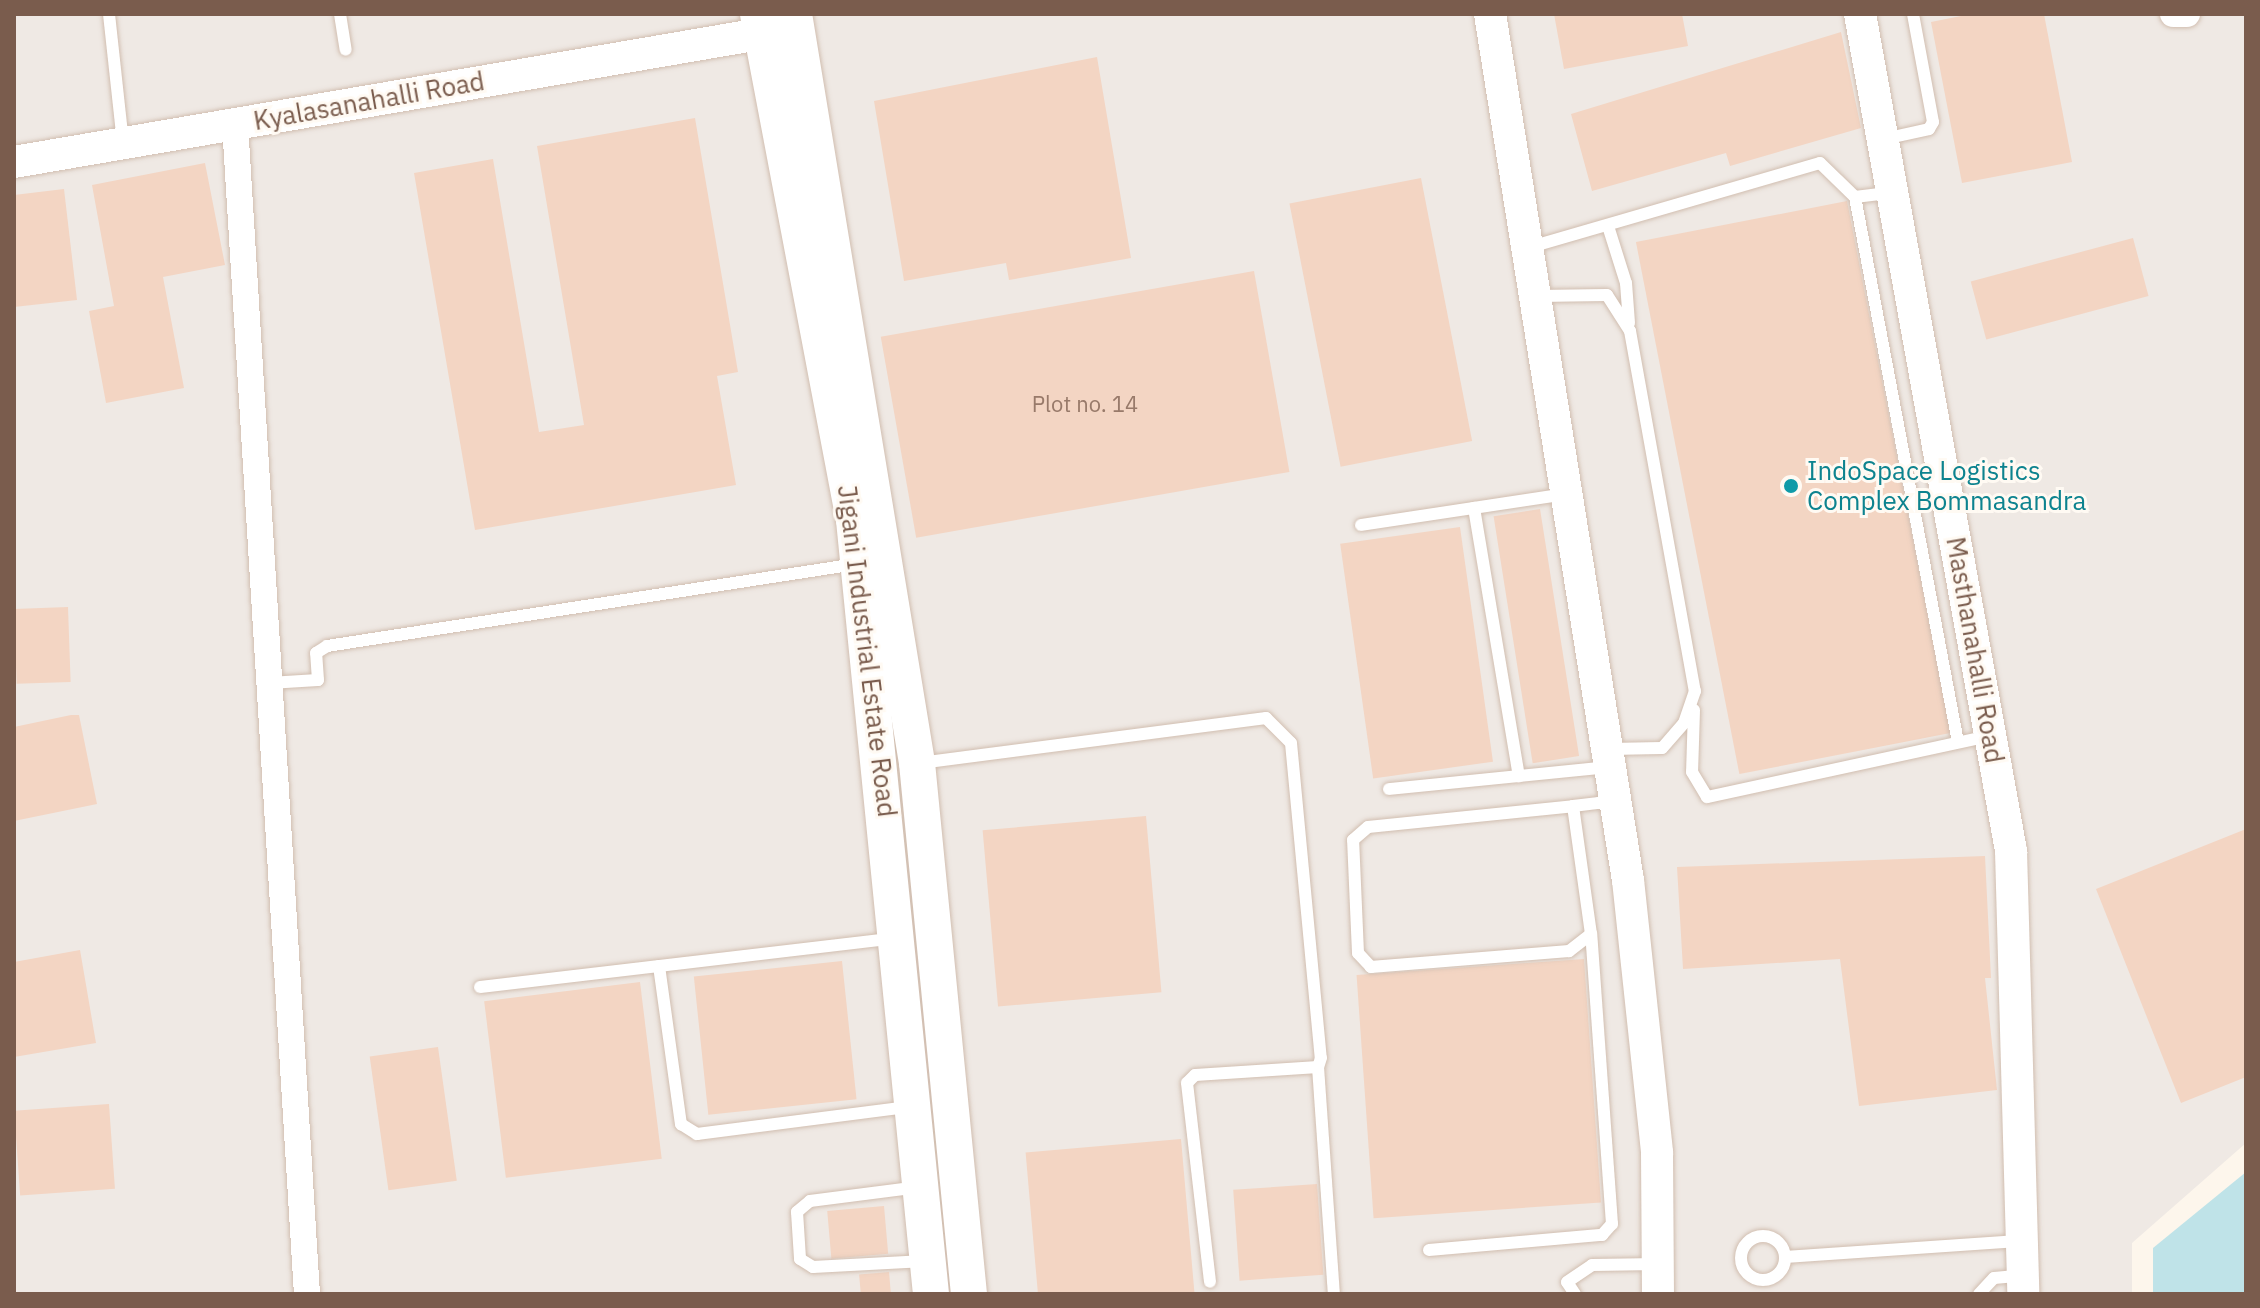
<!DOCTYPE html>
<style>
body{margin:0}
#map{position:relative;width:2260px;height:1308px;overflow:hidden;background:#fdf6ec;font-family:"IBM Plex Sans",sans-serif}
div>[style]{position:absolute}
.industrial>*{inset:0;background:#efe9e4}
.water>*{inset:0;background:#bfe3e8}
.building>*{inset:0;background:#f3d5c3;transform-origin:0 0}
.roads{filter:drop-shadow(0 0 2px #d1beb0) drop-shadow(0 0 2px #d1beb0)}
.service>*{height:12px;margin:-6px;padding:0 6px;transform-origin:6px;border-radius:6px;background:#fff}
.service>.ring{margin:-6px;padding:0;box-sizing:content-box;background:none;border:12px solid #fff;border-radius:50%}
.minor>*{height:26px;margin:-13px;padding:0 13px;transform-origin:13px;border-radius:13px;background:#fff}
.tertiary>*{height:32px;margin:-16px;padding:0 16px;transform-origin:16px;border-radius:16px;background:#fff}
.secondary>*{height:36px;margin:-18px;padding:0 18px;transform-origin:18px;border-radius:18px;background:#fff}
.dots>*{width:22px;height:22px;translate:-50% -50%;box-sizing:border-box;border:4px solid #fffaf3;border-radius:50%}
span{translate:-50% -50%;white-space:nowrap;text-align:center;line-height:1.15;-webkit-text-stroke:6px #fffaf3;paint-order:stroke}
.number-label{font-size:22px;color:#987a6a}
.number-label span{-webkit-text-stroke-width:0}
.street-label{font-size:26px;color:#7a5c4d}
.culture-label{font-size:26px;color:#0d838f}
.left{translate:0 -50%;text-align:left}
.frame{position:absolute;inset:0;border:16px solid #7a5c4d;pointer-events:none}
</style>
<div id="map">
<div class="industrial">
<div style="clip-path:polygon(14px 14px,2246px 14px,2246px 1143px,2132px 1243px,2132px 1294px,14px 1294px)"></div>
</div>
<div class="water">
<div style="clip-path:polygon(2246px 1172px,2246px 1294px,2153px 1294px,2153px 1248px)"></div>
</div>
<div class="building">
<div style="clip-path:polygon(1554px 14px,1682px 14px,1688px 46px,1564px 69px)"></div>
<div style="clip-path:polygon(1971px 14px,2044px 14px,2072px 162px,1962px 183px,1931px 22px)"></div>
<div style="clip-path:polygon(1841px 32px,1861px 128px,1730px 166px,1726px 153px,1592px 191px,1571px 114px)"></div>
<div style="clip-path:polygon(1097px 57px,1131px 258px,1009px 280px,1006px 263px,904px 281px,874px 101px)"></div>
<div style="clip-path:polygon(695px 118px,738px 372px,717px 376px,736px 485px,475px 530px,414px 173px,493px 159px,539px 432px,584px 425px,537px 146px)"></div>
<div style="clip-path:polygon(205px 163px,225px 265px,163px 277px,184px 388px,106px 403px,89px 311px,114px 306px,92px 185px)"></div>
<div style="left:1421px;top:178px;width:268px;height:134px;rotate:79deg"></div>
<div style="clip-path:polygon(64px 189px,77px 300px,14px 307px,14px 195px)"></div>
<div style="left:1847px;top:201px;width:542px;height:215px;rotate:79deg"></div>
<div style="left:2133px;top:238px;width:60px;height:168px;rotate:75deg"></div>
<div style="left:1254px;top:271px;width:204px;height:379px;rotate:80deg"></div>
<div style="left:1540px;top:509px;width:250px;height:47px;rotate:81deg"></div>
<div style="left:1460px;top:527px;width:237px;height:121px;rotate:82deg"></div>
<div style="left:68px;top:607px;width:75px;height:54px;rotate:88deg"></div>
<div style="clip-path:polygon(71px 715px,79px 715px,97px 804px,14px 821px,14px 727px)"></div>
<div style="left:1146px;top:816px;width:177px;height:164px;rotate:85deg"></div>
<div style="clip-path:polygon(2246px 829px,2246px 1077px,2181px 1103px,2096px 889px)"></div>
<div style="clip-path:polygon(1985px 856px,1991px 978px,1985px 978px,1997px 1090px,1859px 1106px,1840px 959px,1683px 969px,1677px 867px)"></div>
<div style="clip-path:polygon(80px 950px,96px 1043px,14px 1057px,14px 962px)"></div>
<div style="left:1584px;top:959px;width:244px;height:228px;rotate:86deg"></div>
<div style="left:842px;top:961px;width:139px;height:149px;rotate:84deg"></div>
<div style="left:640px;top:982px;width:178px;height:157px;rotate:83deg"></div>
<div style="left:438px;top:1047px;width:135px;height:69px;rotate:82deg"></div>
<div style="left:109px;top:1104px;width:85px;height:95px;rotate:86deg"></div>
<div style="left:1181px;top:1139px;width:156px;height:156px;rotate:85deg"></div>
<div style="left:1317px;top:1184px;width:91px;height:84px;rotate:86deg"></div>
<div style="left:884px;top:1206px;width:48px;height:57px;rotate:85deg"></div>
<div style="left:889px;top:1272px;width:22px;height:30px;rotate:85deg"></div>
</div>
<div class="roads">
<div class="service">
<div style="left:109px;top:14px;width:129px;rotate:83.8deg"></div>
<div style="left:340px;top:14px;width:36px;rotate:81deg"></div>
<div style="left:1884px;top:139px;width:46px;rotate:-12.5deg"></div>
<div style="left:1929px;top:129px;width:8px;rotate:-60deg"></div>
<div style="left:1933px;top:122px;width:110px;rotate:-100.5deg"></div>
<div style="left:1855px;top:197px;width:555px;rotate:79.3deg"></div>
<div style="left:1608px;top:226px;width:60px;rotate:72.5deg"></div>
<div style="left:1626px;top:283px;width:40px;rotate:85.7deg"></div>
<div style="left:1527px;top:248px;width:305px;rotate:-16.2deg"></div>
<div style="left:1820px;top:163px;width:49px;rotate:44.2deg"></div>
<div style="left:1855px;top:197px;width:35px;rotate:-7deg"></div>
<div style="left:1537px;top:296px;width:70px;rotate:-0.8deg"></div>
<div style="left:1607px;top:295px;width:43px;rotate:57.4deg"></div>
<div style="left:1630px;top:331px;width:366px;rotate:79.8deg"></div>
<div style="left:1695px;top:691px;width:34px;rotate:109deg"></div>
<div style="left:1684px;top:723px;width:33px;rotate:131deg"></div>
<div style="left:1662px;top:748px;width:53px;rotate:178.9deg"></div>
<div style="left:1474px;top:508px;width:272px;rotate:80.5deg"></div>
<div style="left:1361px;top:525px;width:208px;rotate:-8.6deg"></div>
<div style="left:269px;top:683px;width:49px;rotate:-3.5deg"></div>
<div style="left:318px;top:680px;width:27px;rotate:-94deg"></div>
<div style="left:316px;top:653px;width:13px;rotate:-32deg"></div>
<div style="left:327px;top:646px;width:535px;rotate:-8.81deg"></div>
<div style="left:1694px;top:710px;width:62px;rotate:91.8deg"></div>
<div style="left:1692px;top:772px;width:29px;rotate:59deg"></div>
<div style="left:1707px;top:797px;width:289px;rotate:-12.2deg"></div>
<div style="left:920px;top:763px;width:349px;rotate:-7.4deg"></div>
<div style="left:1266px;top:718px;width:35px;rotate:45deg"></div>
<div style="left:1291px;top:743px;width:316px;rotate:84.6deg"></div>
<div style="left:1321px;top:1058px;width:9px;rotate:108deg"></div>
<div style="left:1318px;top:1067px;width:123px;rotate:176.3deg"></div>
<div style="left:1195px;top:1075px;width:11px;rotate:135deg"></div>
<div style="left:1187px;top:1083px;width:200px;rotate:83.4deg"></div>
<div style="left:1389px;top:789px;width:220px;rotate:-5.7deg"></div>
<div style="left:1573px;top:806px;width:129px;rotate:82deg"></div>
<div style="left:1591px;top:934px;width:28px;rotate:142deg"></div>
<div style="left:1569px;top:951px;width:199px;rotate:175.4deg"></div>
<div style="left:1371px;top:967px;width:19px;rotate:-133deg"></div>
<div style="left:1358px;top:953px;width:113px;rotate:-92.5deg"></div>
<div style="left:1353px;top:840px;width:20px;rotate:-41deg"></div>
<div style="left:1368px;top:827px;width:206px;rotate:-5.8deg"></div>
<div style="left:1573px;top:806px;width:26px;rotate:-7deg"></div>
<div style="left:1599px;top:803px;width:14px;rotate:-8deg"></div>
<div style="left:659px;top:966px;width:160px;rotate:82.1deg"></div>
<div style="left:681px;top:1124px;width:19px;rotate:32deg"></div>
<div style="left:697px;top:1134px;width:213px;rotate:-7.3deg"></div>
<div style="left:480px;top:987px;width:417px;rotate:-6.7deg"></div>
<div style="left:1318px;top:1067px;width:228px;rotate:86deg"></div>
<div style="left:919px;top:1187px;width:110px;rotate:172.7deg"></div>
<div style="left:810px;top:1201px;width:17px;rotate:140deg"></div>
<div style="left:797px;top:1212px;width:47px;rotate:86.3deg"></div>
<div style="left:800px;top:1259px;width:15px;rotate:32deg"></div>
<div style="left:813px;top:1267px;width:112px;rotate:-3.1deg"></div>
<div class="ring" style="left:1741px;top:1236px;width:32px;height:32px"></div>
<div style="left:1429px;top:1250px;width:174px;rotate:-5deg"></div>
<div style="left:1602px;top:1235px;width:15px;rotate:-48deg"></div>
<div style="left:1612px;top:1224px;width:291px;rotate:-94.1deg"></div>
<div style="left:1785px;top:1257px;width:234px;rotate:-3.9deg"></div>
<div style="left:1575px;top:1294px;width:14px;rotate:-124deg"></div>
<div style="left:1567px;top:1282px;width:30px;rotate:-34deg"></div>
<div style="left:1592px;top:1265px;width:66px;rotate:-0.9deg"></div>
<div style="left:1979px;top:1294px;width:22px;rotate:-47deg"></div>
<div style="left:1994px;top:1278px;width:25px;rotate:-5deg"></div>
</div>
<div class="minor">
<div style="left:2173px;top:14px;width:14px"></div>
<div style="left:235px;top:124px;width:1172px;rotate:86.48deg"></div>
</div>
<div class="tertiary">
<div style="left:1490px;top:14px;width:877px;rotate:80.95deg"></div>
<div style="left:1628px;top:880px;width:275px;rotate:83.9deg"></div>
<div style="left:1657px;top:1153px;width:141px;rotate:89.6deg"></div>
<div style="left:1860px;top:14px;width:851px;rotate:79.77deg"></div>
<div style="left:2011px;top:851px;width:443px;rotate:88.4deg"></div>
<div style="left:14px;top:162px;width:757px;rotate:-9.74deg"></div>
<div style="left:760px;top:34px;width:27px;rotate:-24deg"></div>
</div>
<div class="secondary">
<div style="left:758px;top:14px;width:515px;rotate:79.26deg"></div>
<div style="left:854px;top:520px;width:778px;rotate:84.32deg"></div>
<div style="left:794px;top:14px;width:759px;rotate:80.67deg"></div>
<div style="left:917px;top:763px;width:534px;rotate:84.41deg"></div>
</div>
</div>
<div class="dots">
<div style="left:1791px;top:486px;background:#0f9aa8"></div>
</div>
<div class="number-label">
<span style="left:1085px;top:404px">Plot no. 14</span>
</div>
<div class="street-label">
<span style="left:369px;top:101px;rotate:-10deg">Kyalasanahalli Road</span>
<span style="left:1975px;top:650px;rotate:80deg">Masthanahalli Road</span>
<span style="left:867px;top:651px;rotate:83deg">Jigani Industrial Estate Road</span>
</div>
<div class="culture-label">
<span class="left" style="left:1807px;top:486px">IndoSpace Logistics<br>Complex Bommasandra</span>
</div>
<div class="frame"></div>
</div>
